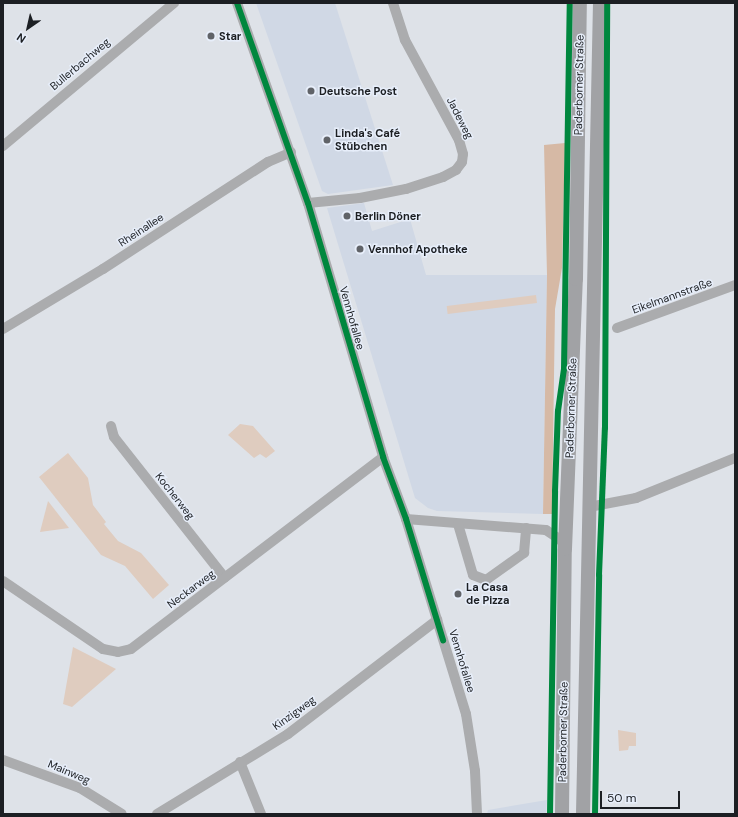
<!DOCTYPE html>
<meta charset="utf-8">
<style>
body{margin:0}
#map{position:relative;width:738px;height:817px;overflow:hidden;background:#dee2e8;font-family:"DM Sans",sans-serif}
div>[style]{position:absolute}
.built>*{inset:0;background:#d0d8e5}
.green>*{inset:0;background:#dfccbf;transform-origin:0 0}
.forest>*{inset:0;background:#d6b9a5}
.minor>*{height:10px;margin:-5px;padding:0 5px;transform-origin:5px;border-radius:5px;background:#abacae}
.secondary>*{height:14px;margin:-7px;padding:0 7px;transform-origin:7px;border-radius:7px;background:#a1a2a5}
.cycleway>*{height:6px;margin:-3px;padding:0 3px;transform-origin:3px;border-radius:3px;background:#00873e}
.dots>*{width:11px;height:11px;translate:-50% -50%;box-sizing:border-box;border:2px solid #e7eefa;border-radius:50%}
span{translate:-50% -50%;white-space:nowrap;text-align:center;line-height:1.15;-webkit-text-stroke:3px #e7eefa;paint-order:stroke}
.poi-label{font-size:11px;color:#1c1f23;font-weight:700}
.left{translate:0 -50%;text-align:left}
.street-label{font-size:11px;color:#1c1f23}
.frame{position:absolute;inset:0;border:4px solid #1c1f23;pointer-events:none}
.north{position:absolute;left:8px;top:8px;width:40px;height:40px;-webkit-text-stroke:3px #e7eefa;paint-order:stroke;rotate:214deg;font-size:11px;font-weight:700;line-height:16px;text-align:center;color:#1c1f23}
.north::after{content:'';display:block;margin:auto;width:14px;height:18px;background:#1c1f23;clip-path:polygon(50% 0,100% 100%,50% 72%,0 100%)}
.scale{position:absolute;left:600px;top:791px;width:80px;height:18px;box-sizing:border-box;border:2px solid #1c1f23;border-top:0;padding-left:5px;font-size:12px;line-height:14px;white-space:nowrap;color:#1c1f23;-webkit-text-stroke:3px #e7eefa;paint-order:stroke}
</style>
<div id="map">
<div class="built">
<div style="clip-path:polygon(256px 3px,335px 3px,393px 185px,328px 194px,322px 191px)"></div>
<div style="clip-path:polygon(364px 203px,372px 231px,410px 219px,426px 275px,547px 275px,543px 514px,437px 511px,428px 508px,415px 498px,327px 208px)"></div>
<div style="clip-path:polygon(547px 800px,546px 814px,487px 814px,488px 810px)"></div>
</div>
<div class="green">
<div style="left:536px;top:295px;width:8px;height:90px;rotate:83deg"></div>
<div style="clip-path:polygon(240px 424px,253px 426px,275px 451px,266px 458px,260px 454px,254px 458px,228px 435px)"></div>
<div style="clip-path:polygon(68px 453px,88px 478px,93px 505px,106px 522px,104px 524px,118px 541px,141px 553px,169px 585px,153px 599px,125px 566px,101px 555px,39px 477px)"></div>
<div style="clip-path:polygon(48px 501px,69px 528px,40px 532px)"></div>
<div style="clip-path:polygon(73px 647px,116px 669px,72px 707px,63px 704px)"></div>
<div style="clip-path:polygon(618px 730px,636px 733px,636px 746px,629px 746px,628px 750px,619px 751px)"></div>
</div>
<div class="forest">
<div style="clip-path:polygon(565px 143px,562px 268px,555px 309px,552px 514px,543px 514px,547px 275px,544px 145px)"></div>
</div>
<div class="minor">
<div style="left:237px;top:3px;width:212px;rotate:70.5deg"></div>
<div style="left:308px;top:203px;width:265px;rotate:73.5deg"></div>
<div style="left:383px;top:457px;width:66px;rotate:69.6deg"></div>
<div style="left:406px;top:519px;width:204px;rotate:72.9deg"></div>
<div style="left:466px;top:714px;width:58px;rotate:81deg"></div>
<div style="left:475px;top:771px;width:43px;rotate:87.3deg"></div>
<div style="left:3px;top:146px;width:223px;rotate:-39.9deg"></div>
<div style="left:308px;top:203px;width:52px;rotate:-5.5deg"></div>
<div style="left:360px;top:198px;width:47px;rotate:-11.1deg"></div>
<div style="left:406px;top:189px;width:39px;rotate:-18deg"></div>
<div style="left:443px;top:177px;width:15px;rotate:-28deg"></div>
<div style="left:456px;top:170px;width:10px;rotate:-53deg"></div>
<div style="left:462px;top:162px;width:8px;rotate:-83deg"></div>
<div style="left:463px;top:154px;width:15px;rotate:-106deg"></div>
<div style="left:459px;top:140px;width:114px;rotate:-118.4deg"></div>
<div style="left:405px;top:40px;width:39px;rotate:-108deg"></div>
<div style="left:617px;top:328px;width:126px;rotate:-20deg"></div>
<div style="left:3px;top:329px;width:117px;rotate:-31deg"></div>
<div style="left:103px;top:269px;width:197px;rotate:-33deg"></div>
<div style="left:268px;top:162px;width:25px;rotate:-23deg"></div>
<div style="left:111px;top:426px;width:11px;rotate:75deg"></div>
<div style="left:114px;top:437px;width:179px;rotate:51.8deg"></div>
<div style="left:589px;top:507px;width:48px;rotate:-10.8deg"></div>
<div style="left:636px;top:498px;width:107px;rotate:-22deg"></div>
<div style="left:406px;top:519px;width:140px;rotate:4.5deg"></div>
<div style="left:546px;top:530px;width:18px;rotate:34deg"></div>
<div style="left:561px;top:540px;width:9px;rotate:63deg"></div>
<div style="left:458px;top:524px;width:53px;rotate:73.6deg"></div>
<div style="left:473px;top:575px;width:14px;rotate:21deg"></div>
<div style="left:486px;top:580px;width:47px;rotate:-35.4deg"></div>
<div style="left:524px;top:553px;width:25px;rotate:-85deg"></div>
<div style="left:3px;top:581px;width:121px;rotate:34.2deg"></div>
<div style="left:103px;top:649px;width:15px;rotate:11deg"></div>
<div style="left:118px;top:652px;width:13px;rotate:-13deg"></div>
<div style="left:131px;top:649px;width:317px;rotate:-37.3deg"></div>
<div style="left:3px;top:760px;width:82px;rotate:20deg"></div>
<div style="left:80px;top:788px;width:49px;rotate:31.8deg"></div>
<div style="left:240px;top:762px;width:56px;rotate:68deg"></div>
<div style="left:157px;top:814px;width:153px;rotate:-31.4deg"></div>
<div style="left:288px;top:734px;width:188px;rotate:-37.4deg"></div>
</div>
<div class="secondary">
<div style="left:562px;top:814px;width:265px;rotate:-89.4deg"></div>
<div style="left:565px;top:549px;width:270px;rotate:-87.7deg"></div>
<div style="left:576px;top:279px;width:276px;rotate:-89.2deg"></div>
<div style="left:583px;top:814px;width:811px;rotate:-88.8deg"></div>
</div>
<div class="cycleway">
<div style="left:237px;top:3px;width:212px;rotate:70.5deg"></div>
<div style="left:308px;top:203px;width:265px;rotate:73.5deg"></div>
<div style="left:383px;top:457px;width:66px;rotate:69.6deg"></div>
<div style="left:406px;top:519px;width:127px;rotate:73deg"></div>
<div style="left:550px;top:814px;width:323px;rotate:-89.1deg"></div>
<div style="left:555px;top:491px;width:80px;rotate:-87.9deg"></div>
<div style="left:558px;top:411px;width:42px;rotate:-81.9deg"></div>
<div style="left:564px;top:369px;width:366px;rotate:-89.1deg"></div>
<div style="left:595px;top:814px;width:239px;rotate:-89deg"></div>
<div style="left:599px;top:575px;width:147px;rotate:-87.7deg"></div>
<div style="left:605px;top:428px;width:425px;rotate:-89.7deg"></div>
</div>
<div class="dots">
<div style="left:211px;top:36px;background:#606368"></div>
<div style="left:311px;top:91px;background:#606368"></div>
<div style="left:327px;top:140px;background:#606368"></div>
<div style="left:347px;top:216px;background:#606368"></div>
<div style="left:360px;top:249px;background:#606368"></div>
<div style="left:458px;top:594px;background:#606368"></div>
</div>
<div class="poi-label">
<span class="left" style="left:219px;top:36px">Star</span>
<span class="left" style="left:319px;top:91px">Deutsche Post</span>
<span class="left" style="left:335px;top:140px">Linda's Café<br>Stübchen</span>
<span class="left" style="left:355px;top:216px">Berlin Döner</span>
<span class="left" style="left:368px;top:249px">Vennhof Apotheke</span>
<span class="left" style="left:466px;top:594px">La Casa<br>de Pizza</span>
</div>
<div class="street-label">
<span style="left:80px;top:64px;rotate:-40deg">Bullerbachweg</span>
<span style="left:579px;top:85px;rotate:-89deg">Paderborner Straße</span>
<span style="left:460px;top:118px;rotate:63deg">Jadeweg</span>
<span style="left:141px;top:230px;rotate:-33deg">Rheinallee</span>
<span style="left:672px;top:296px;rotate:-20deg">Eikelmannstraße</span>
<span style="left:352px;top:318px;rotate:74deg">Vennhofallee</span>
<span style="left:571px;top:408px;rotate:-88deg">Paderborner Straße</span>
<span style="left:175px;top:496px;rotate:52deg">Kocherweg</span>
<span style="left:191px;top:589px;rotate:-37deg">Neckarweg</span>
<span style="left:462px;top:661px;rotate:73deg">Vennhofallee</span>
<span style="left:294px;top:713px;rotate:-36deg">Kinzigweg</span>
<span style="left:563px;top:732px;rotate:-89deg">Paderborner Straße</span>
<span style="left:69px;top:772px;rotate:23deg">Mainweg</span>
</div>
<div class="frame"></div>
<div class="north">N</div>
<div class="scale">50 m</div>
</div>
